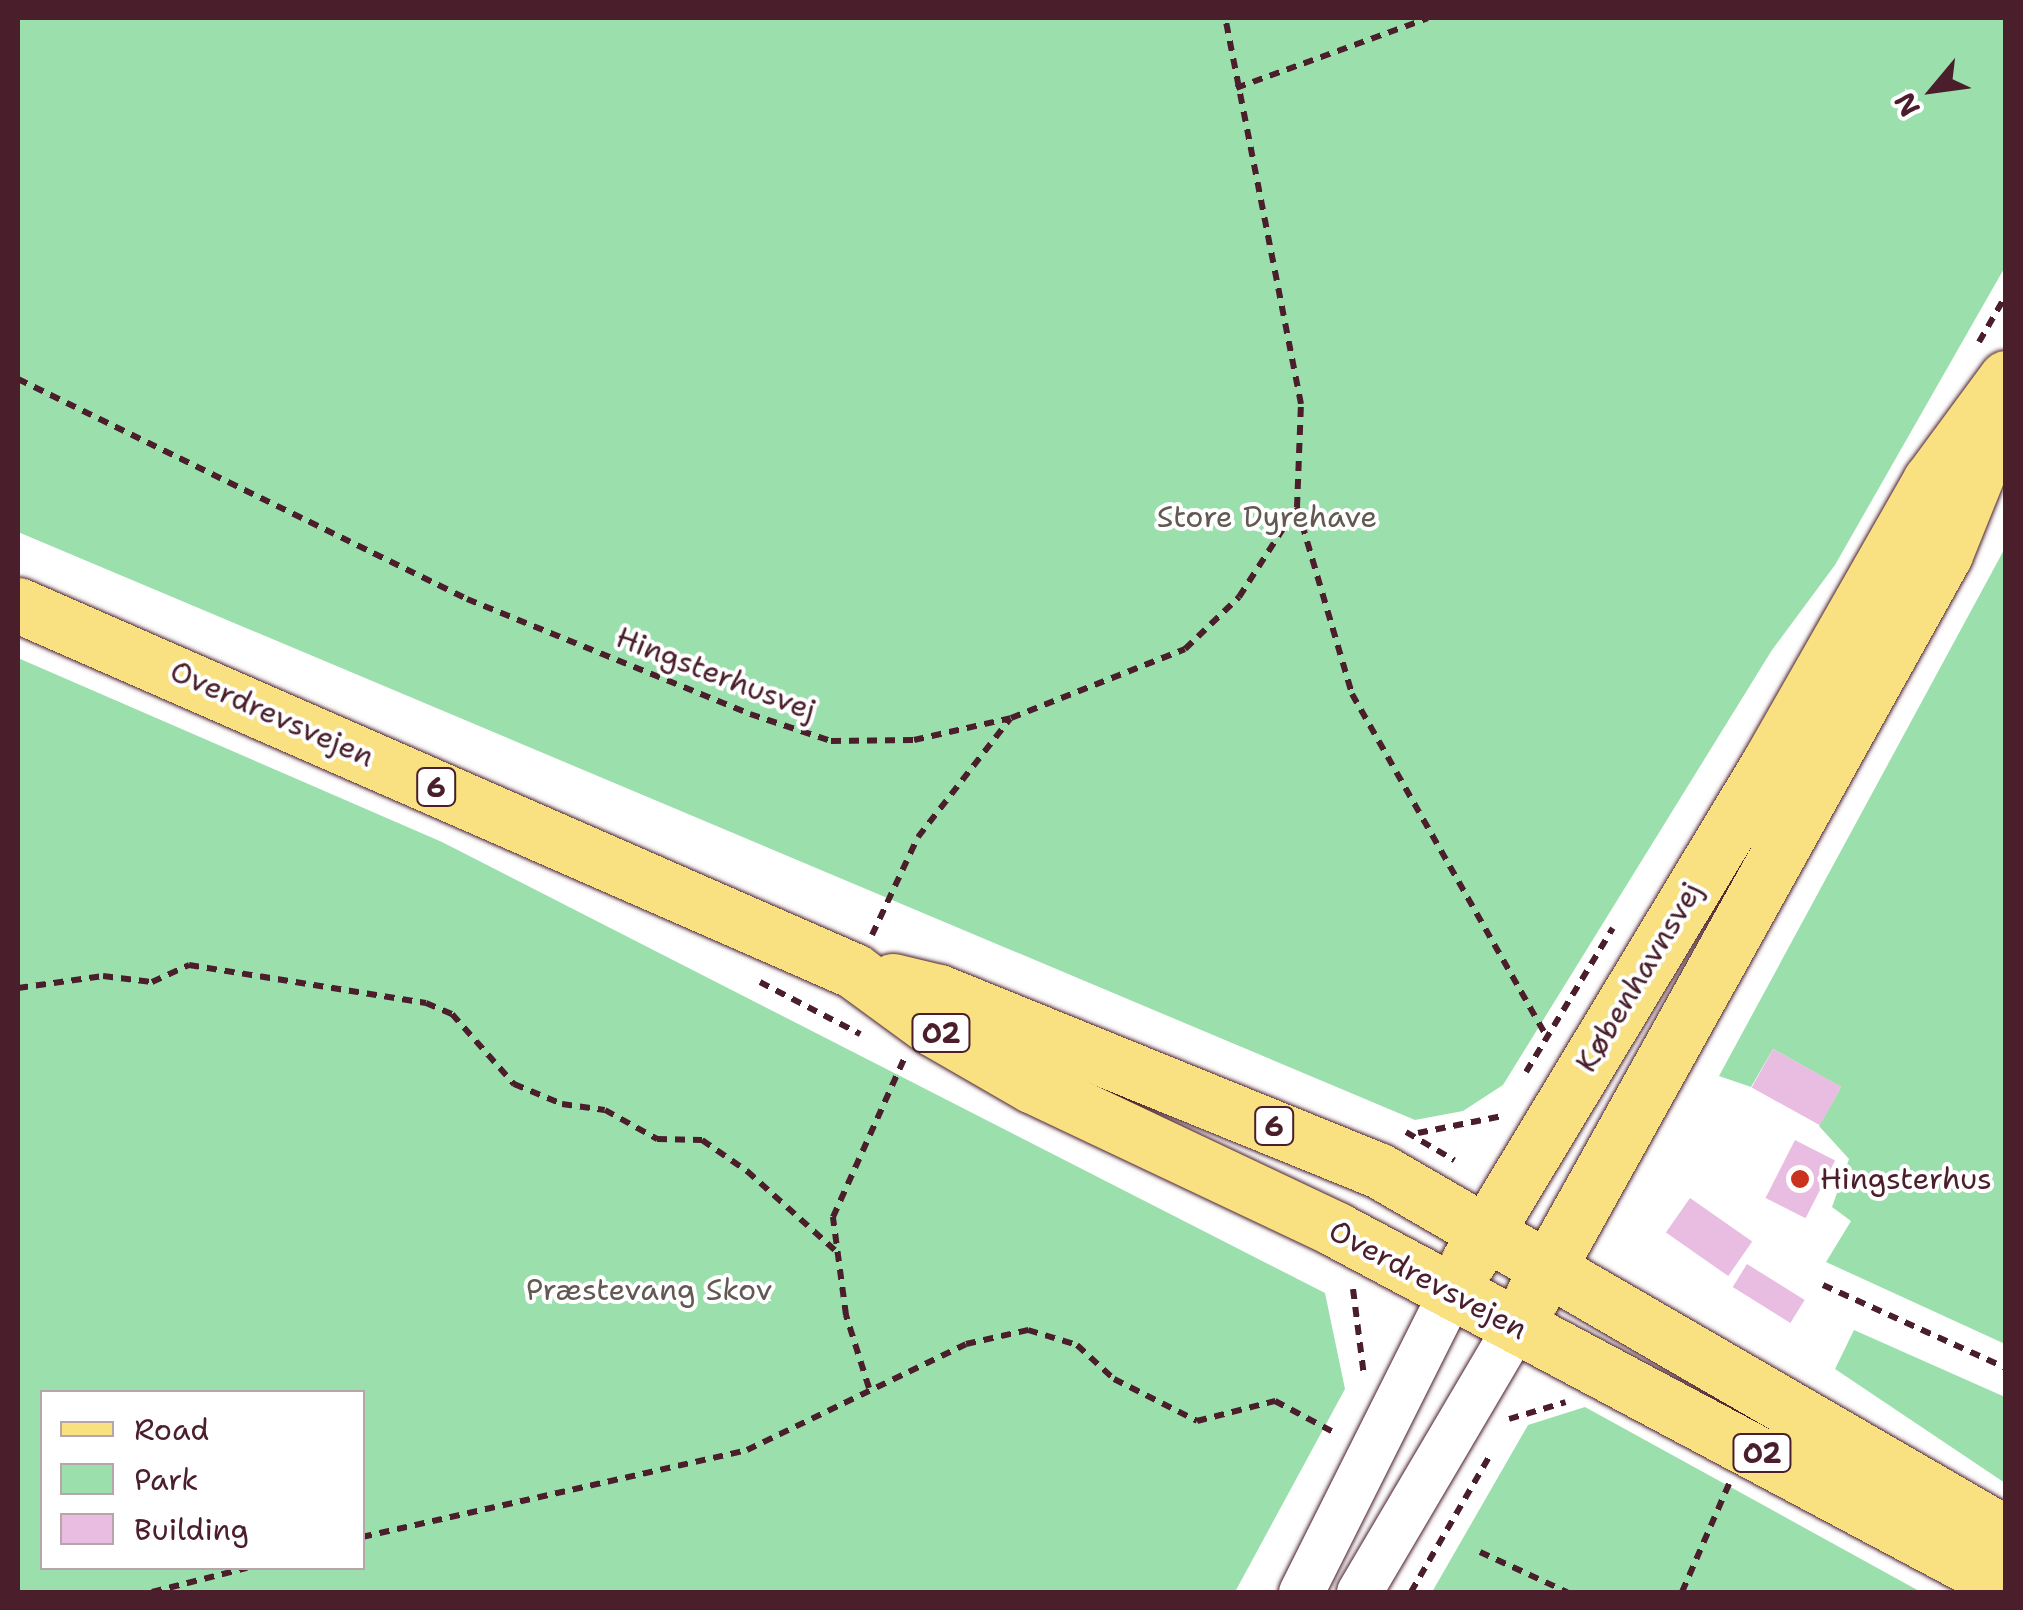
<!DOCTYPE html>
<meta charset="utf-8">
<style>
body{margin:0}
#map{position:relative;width:2023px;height:1610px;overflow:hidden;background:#fff;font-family:"Shantell Sans",sans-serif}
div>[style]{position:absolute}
.green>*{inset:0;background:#9be0ac}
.building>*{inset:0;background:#e9bde2;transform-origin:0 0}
.path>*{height:6px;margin-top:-3px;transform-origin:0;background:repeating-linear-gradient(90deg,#4a1f2b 0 10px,transparent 0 18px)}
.roads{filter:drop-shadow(0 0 2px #4a1f2b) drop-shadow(0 0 2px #4a1f2b)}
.minor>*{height:45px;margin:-22.5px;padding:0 22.5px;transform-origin:22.5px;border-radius:22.5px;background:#fff}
.major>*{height:55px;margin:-27.5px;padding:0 27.5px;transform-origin:27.5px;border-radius:27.5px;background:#f9e181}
.dots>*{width:28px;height:28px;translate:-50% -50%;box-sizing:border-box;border:5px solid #fff;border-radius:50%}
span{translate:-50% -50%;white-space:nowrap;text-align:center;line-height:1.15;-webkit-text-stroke:8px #fff;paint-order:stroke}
.shield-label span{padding:2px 8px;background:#fff;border:2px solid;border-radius:8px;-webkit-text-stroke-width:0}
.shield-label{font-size:28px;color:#4a1f2b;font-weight:700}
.park-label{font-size:30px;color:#625952}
.street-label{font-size:30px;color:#4a1f2b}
.poi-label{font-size:30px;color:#4a1f2b}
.left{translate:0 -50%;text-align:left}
.frame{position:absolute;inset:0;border:20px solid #4a1f2b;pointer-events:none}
.legend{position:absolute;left:40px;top:1390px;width:325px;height:180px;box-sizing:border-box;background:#fff;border:2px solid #b7a5aa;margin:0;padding:12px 18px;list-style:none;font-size:30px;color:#4a1f2b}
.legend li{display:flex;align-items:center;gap:20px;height:50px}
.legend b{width:50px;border:2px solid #b7a5aa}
.north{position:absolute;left:1883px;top:40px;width:100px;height:100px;-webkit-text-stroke:8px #fff;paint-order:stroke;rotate:241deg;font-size:28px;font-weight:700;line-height:40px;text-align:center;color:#4a1f2b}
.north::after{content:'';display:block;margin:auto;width:35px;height:45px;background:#4a1f2b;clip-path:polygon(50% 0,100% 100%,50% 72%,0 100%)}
</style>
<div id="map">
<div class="green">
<div style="clip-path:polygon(18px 18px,2005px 18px,2005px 267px,1835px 565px,1772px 650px,1503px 1085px,1463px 1111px,1415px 1120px,18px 532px)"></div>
<div style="clip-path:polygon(2005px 548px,2005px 1344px,1826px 1262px,1851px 1221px,1832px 1207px,1849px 1159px,1819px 1126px,1841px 1087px,1773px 1049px,1751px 1087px,1719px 1076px)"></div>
<div style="clip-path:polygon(evenodd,18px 658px,442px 842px,1325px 1293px,1345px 1389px,1235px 1592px,18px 1592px,18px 658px,362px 1392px,362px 1568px,42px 1568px,42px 1392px,362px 1392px)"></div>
<div style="clip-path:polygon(1854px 1330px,2005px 1397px,2005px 1483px,1835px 1369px)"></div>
<div style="clip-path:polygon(1585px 1407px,1921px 1592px,1432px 1592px,1528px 1425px)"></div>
</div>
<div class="building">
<div style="left:1773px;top:1049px;width:78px;height:44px;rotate:29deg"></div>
<div style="left:1795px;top:1140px;width:45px;height:65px;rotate:27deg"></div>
<div style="left:1690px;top:1198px;width:76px;height:42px;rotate:35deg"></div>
<div style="left:1747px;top:1264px;width:68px;height:27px;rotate:32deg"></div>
</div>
<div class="path">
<div style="left:1236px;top:88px;width:204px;rotate:-20deg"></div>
<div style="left:1979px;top:342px;width:54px;rotate:-60.1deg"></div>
<div style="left:18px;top:379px;width:500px;rotate:26.1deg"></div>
<div style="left:467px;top:599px;width:305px;rotate:22.1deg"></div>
<div style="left:750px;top:714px;width:85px;rotate:18.4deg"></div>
<div style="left:831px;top:741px;width:83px;rotate:-0.7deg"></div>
<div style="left:914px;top:740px;width:99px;rotate:-12.8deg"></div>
<div style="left:1011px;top:718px;width:187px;rotate:-21.6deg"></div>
<div style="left:1185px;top:649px;width:75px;rotate:-43.9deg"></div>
<div style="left:1239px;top:597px;width:107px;rotate:-57.2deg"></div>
<div style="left:1297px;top:507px;width:103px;rotate:-87.8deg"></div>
<div style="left:1301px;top:404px;width:393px;rotate:-101.1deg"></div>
<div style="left:1297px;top:507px;width:195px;rotate:73.6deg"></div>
<div style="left:1352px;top:694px;width:392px;rotate:60.4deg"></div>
<div style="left:872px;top:935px;width:108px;rotate:-64.9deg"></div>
<div style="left:918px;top:837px;width:150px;rotate:-52.1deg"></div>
<div style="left:760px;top:982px;width:113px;rotate:27.5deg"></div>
<div style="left:18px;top:988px;width:86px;rotate:-8deg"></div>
<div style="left:103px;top:976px;width:49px;rotate:7deg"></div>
<div style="left:152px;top:982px;width:41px;rotate:-24.7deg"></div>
<div style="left:189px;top:965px;width:240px;rotate:9.1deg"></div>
<div style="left:426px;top:1003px;width:28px;rotate:23deg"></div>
<div style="left:452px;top:1014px;width:94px;rotate:48.5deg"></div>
<div style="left:514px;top:1084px;width:52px;rotate:22.6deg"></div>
<div style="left:562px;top:1104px;width:43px;rotate:7.9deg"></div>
<div style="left:605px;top:1110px;width:60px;rotate:29.1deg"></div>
<div style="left:657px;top:1139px;width:45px;rotate:1.3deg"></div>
<div style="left:702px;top:1140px;width:55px;rotate:34.6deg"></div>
<div style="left:747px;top:1171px;width:121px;rotate:42deg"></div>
<div style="left:1526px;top:1072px;width:168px;rotate:-58.9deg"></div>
<div style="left:1406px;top:1132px;width:56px;rotate:30.3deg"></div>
<div style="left:1418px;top:1133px;width:86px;rotate:-11.4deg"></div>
<div style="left:1823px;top:1285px;width:201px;rotate:24.4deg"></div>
<div style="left:1353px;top:1289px;width:88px;rotate:82.8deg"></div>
<div style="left:869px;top:1388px;width:77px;rotate:-107.5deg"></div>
<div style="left:846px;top:1315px;width:99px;rotate:-97.6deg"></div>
<div style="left:833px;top:1217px;width:173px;rotate:-65.8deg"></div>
<div style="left:1509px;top:1419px;width:59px;rotate:-16.6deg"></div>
<div style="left:362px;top:1537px;width:395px;rotate:-12.7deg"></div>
<div style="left:747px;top:1450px;width:243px;rotate:-25.8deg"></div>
<div style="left:966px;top:1344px;width:64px;rotate:-12.7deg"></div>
<div style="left:1028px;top:1330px;width:51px;rotate:17deg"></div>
<div style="left:1077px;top:1345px;width:50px;rotate:42.6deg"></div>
<div style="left:1114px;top:1379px;width:93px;rotate:26.8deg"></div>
<div style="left:1197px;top:1421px;width:81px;rotate:-14.4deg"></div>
<div style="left:1275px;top:1401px;width:70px;rotate:28deg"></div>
<div style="left:1480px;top:1552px;width:96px;rotate:24.7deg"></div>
<div style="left:152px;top:1592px;width:98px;rotate:-14.2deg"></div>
<div style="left:1411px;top:1592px;width:158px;rotate:-60deg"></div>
<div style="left:1682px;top:1592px;width:118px;rotate:-66.5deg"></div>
</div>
<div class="roads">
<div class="minor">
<div style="left:1301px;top:1592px;width:337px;rotate:-63.4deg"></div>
<div style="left:1359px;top:1592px;width:310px;rotate:-59.5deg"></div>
</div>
<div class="major">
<div style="left:18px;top:605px;width:913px;rotate:23.64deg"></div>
<div style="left:854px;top:971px;width:97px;rotate:36.2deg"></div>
<div style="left:932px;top:1028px;width:116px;rotate:29.9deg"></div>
<div style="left:1033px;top:1086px;width:334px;rotate:25.3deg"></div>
<div style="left:1335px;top:1229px;width:760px;rotate:28.01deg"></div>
<div style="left:893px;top:981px;width:47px;rotate:13.4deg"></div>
<div style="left:939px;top:992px;width:474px;rotate:22.1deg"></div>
<div style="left:1378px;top:1170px;width:726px;rotate:30.1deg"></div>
<div style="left:1468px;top:1262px;width:583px;rotate:-58.9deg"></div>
<div style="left:1769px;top:763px;width:325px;rotate:-60.3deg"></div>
<div style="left:1930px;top:481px;width:128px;rotate:-53.6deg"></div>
<div style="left:1532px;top:1297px;width:850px;rotate:-60.93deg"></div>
<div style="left:1945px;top:554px;width:144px;rotate:-68.1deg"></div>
</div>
</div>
<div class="dots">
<div style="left:1800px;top:1179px;background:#c8321e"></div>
</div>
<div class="shield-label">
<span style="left:436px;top:787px">6</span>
<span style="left:941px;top:1033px">O2</span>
<span style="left:1274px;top:1126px">6</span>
<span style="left:1762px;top:1453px">O2</span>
</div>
<div class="park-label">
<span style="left:1267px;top:517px">Store Dyrehave</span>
<span style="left:649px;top:1290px">Præstevang Skov</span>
</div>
<div class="street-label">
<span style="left:716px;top:674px;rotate:21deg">Hingsterhusvej</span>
<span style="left:272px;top:714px;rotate:24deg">Overdrevsvejen</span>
<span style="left:1639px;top:977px;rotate:-59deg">Københavnsvej</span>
<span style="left:1428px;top:1280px;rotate:28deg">Overdrevsvejen</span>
</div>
<div class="poi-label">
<span class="left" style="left:1820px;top:1179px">Hingsterhus</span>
</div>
<div class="frame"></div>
<ul class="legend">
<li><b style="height:12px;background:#f9e181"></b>Road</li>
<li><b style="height:28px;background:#9be0ac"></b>Park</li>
<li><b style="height:28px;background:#e9bde2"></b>Building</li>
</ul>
<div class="north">N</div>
</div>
